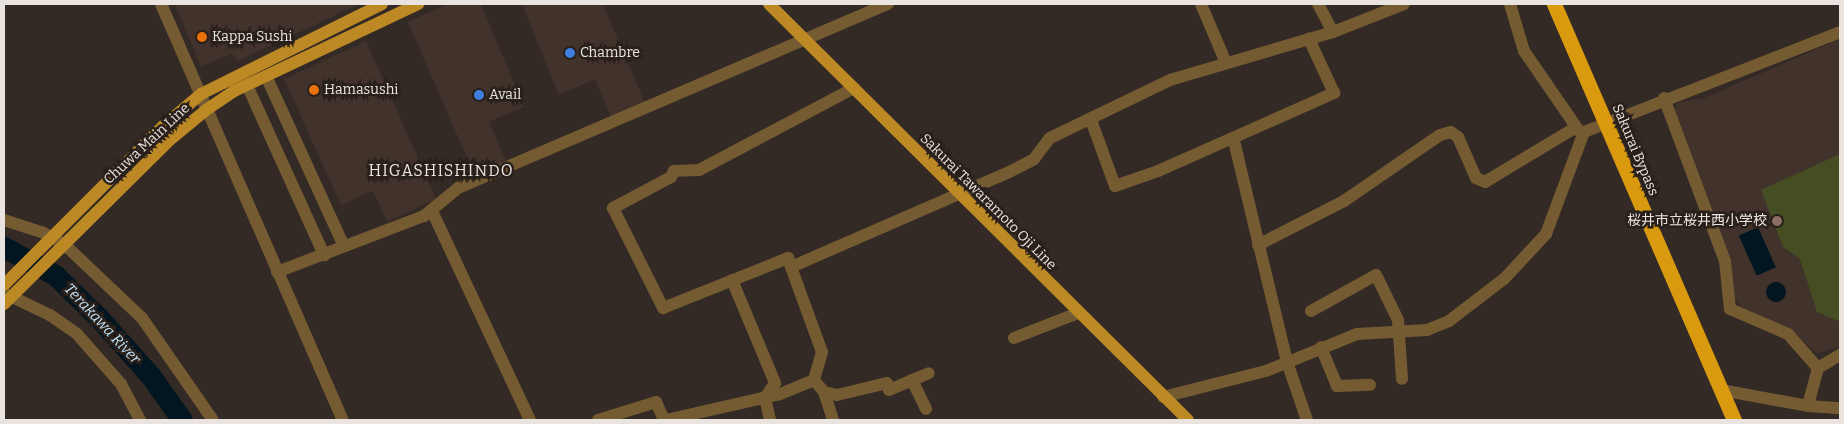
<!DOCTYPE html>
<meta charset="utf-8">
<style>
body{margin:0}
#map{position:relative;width:1844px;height:424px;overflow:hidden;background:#332925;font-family:Bitter,"Noto Sans JP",serif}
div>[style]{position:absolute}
.built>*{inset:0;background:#41322b}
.green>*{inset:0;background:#454d22}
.water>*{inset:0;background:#021621;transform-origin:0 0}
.round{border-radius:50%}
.river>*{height:21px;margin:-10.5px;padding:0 10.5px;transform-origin:10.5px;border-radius:10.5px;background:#021621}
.minor>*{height:12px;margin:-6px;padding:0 6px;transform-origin:6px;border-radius:6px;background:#745b32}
.major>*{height:12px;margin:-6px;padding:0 6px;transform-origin:6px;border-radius:6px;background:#bc8924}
.highway>*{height:15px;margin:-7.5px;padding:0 7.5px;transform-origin:7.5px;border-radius:7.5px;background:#d99a0f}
.dots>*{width:14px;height:14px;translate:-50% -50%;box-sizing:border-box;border:2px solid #29201b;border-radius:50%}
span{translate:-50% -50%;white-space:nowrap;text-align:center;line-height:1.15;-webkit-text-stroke:5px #29201b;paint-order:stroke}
.poi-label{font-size:14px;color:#eae4e0}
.left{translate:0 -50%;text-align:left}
.right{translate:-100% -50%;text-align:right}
.street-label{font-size:14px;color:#eae4e0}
.water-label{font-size:15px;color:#c0e4f9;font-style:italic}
.quarter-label{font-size:16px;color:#eae4e0;letter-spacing:1px}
.frame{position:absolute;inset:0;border:5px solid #eae4e0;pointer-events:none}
</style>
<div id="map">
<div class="built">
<div style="clip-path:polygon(175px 4px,359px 4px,238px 61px,231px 54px,201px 67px)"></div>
<div style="clip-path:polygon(447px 4px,481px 4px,524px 107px,489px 122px,506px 161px,474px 174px,408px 22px)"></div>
<div style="clip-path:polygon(522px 4px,603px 4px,645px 103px,611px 117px,595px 79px,559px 95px)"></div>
<div style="clip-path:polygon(1840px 39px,1840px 346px,1817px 354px,1790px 329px,1741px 307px,1735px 299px,1674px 109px,1677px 103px,1704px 98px)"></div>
<div style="clip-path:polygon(366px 41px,436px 199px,387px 222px,373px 191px,341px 205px,284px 79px)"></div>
</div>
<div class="green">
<div style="clip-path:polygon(1840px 154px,1840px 319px,1838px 321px,1817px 312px,1800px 259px,1783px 247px,1761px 190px)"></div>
</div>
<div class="water">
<div style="left:1758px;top:227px;width:44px;height:21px;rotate:66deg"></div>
<div class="round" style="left:1766px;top:282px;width:20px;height:20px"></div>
</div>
<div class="river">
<div style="left:4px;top:247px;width:58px;rotate:28.8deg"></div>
<div style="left:55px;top:275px;width:62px;rotate:44.3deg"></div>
<div style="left:99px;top:318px;width:76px;rotate:48.2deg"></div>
<div style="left:150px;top:375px;width:55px;rotate:54.6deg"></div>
</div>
<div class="minor">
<div style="left:161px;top:4px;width:454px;rotate:66.4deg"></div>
<div style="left:1201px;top:4px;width:64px;rotate:67deg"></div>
<div style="left:1318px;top:4px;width:32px;rotate:62deg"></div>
<div style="left:1510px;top:4px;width:49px;rotate:73.4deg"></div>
<div style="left:1524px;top:51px;width:97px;rotate:55.5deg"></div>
<div style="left:266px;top:76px;width:187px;rotate:65.4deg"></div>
<div style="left:247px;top:85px;width:187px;rotate:65.6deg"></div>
<div style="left:854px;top:88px;width:175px;rotate:152.1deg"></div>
<div style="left:699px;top:170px;width:25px;rotate:178deg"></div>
<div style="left:674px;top:171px;width:7px;rotate:117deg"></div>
<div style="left:671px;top:177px;width:66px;rotate:151.9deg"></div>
<div style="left:613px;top:208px;width:112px;rotate:63.4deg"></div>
<div style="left:663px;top:308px;width:135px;rotate:-21.8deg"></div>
<div style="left:788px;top:258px;width:9px;rotate:72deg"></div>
<div style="left:791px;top:267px;width:238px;rotate:-23.5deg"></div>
<div style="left:1009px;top:172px;width:28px;rotate:-27deg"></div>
<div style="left:1034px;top:159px;width:26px;rotate:-53deg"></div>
<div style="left:1050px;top:138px;width:133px;rotate:-25.8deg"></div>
<div style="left:1170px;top:80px;width:170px;rotate:-16.4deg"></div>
<div style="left:1333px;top:32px;width:76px;rotate:-21.5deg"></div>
<div style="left:1664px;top:98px;width:174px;rotate:69.5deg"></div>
<div style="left:1725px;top:261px;width:48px;rotate:84.1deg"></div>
<div style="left:1730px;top:309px;width:63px;rotate:23.3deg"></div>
<div style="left:1788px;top:334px;width:45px;rotate:48.6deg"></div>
<div style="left:1818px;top:368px;width:26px;rotate:-31deg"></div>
<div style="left:1091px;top:120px;width:70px;rotate:70deg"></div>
<div style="left:1115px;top:186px;width:46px;rotate:-19.2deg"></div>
<div style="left:1158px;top:171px;width:193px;rotate:-23.9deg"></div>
<div style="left:1334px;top:93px;width:60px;rotate:-114.8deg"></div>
<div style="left:1234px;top:141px;width:227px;rotate:76.5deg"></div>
<div style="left:1287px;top:362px;width:61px;rotate:71deg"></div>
<div style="left:432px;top:211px;width:231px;rotate:64.9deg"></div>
<div style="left:4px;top:220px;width:40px;rotate:18deg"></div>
<div style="left:42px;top:232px;width:25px;rotate:29deg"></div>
<div style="left:64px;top:244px;width:108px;rotate:43.5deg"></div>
<div style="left:142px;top:318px;width:124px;rotate:55.2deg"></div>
<div style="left:1258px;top:245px;width:97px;rotate:-27.1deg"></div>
<div style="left:1344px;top:201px;width:116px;rotate:-34.5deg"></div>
<div style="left:1440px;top:135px;width:11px;rotate:-15deg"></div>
<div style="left:1451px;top:132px;width:9px;rotate:36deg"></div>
<div style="left:1458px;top:137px;width:45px;rotate:66.3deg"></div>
<div style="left:1476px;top:178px;width:10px;rotate:24deg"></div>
<div style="left:1485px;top:182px;width:105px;rotate:-31deg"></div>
<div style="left:791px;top:267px;width:90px;rotate:70deg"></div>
<div style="left:822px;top:352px;width:29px;rotate:106deg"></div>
<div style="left:277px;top:272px;width:157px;rotate:-20.9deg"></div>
<div style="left:424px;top:216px;width:44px;rotate:-39.5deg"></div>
<div style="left:458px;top:188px;width:468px;rotate:-23.2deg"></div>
<div style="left:732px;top:280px;width:112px;rotate:67.3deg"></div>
<div style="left:775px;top:383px;width:18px;rotate:124deg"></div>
<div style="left:765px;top:398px;width:23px;rotate:77deg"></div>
<div style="left:4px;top:293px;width:51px;rotate:25.6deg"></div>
<div style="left:50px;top:315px;width:33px;rotate:35deg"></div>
<div style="left:77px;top:334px;width:67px;rotate:48.7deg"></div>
<div style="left:121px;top:384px;width:41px;rotate:62.2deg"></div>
<div style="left:1311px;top:311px;width:74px;rotate:-29deg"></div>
<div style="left:1376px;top:275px;width:50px;rotate:63.9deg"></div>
<div style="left:1398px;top:320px;width:59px;rotate:86.1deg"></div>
<div style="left:1014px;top:338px;width:69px;rotate:-21.3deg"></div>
<div style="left:1321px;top:347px;width:42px;rotate:67.7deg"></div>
<div style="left:1337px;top:386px;width:33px;rotate:-2deg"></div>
<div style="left:1818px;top:368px;width:39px;rotate:105deg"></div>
<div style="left:1808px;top:406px;width:32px;rotate:4deg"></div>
<div style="left:814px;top:380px;width:16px;rotate:50deg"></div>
<div style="left:824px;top:392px;width:13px;rotate:13deg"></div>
<div style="left:837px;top:395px;width:51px;rotate:-13.5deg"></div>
<div style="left:887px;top:383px;width:7px;rotate:74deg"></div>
<div style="left:889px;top:390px;width:43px;rotate:-23deg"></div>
<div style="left:912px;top:380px;width:32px;rotate:64deg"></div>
<div style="left:1721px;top:390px;width:88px;rotate:10.4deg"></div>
<div style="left:824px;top:392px;width:29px;rotate:72deg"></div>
<div style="left:1163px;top:397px;width:106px;rotate:-14.2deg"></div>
<div style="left:1266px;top:371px;width:98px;rotate:-22.1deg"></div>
<div style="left:1357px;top:334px;width:70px;rotate:-3.3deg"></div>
<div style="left:1427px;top:330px;width:24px;rotate:-22deg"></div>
<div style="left:1449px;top:321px;width:69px;rotate:-37.4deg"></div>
<div style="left:1504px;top:279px;width:62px;rotate:-47deg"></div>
<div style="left:1546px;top:234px;width:109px;rotate:-69.6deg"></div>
<div style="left:1584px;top:132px;width:275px;rotate:-21.3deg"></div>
<div style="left:598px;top:420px;width:61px;rotate:-17.2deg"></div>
<div style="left:656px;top:402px;width:20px;rotate:66deg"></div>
<div style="left:666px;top:420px;width:117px;rotate:-12.8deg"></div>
<div style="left:780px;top:394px;width:37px;rotate:-22deg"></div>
</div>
<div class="major">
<div style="left:769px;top:4px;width:590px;rotate:44.79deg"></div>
<div style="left:4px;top:285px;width:225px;rotate:-45deg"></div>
<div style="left:163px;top:126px;width:50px;rotate:-40.1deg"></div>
<div style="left:201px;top:94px;width:202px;rotate:-26.4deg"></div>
<div style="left:4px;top:304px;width:236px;rotate:-44.7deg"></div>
<div style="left:172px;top:138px;width:44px;rotate:-39.5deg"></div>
<div style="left:206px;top:110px;width:34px;rotate:-34deg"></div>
<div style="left:234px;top:91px;width:204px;rotate:-25.3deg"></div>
</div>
<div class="highway">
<div style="left:1554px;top:4px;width:453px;rotate:66.6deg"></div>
</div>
<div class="dots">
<div style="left:202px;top:37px;background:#e8710a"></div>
<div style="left:570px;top:53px;background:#3f7fe0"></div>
<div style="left:314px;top:90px;background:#e8710a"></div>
<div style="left:479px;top:95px;background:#3f7fe0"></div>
<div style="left:1777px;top:221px;background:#8d6e63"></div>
</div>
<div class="poi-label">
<span class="left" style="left:212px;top:37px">Kappa Sushi</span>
<span class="left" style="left:580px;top:53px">Chambre</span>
<span class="left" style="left:324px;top:90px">Hamasushi</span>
<span class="left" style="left:489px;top:95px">Avail</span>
<span class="right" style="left:1767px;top:221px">桜井市立桜井西小学校</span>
</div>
<div class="street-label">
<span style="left:147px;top:144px;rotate:-43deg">Chuwa Main Line</span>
<span style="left:1635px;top:150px;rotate:67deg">Sakurai Bypass</span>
<span style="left:988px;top:202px;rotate:45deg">Sakurai Tawaramoto Oji Line</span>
</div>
<div class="water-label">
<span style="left:102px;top:324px;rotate:47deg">Terakawa River</span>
</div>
<div class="quarter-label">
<span style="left:441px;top:171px">HIGASHISHINDO</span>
</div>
<div class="frame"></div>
</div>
